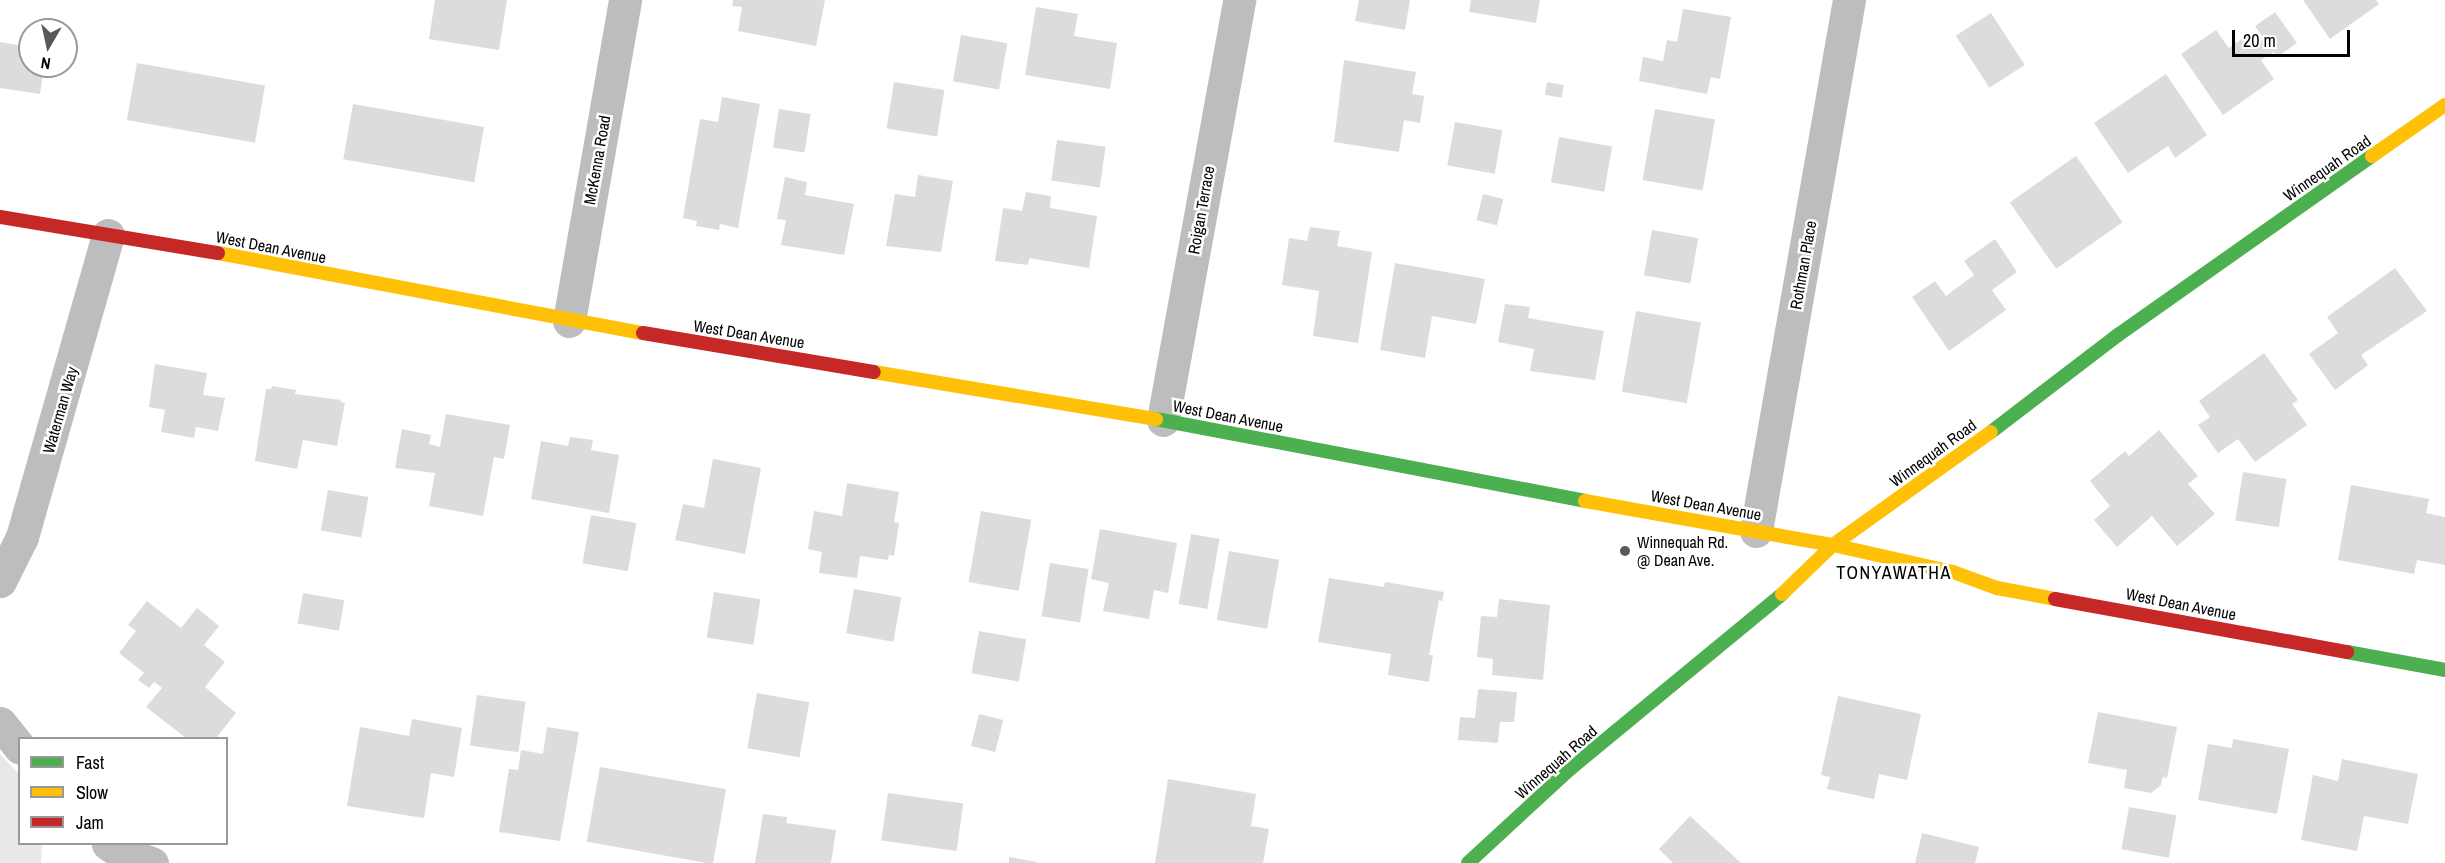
<!DOCTYPE html>
<style>
body{margin:0}
#map{position:relative;width:2445px;height:863px;overflow:hidden;background:#fff;font-family:"Archivo Narrow",sans-serif}
div>[style]{position:absolute}
.green>*{inset:0;background:#e8e8e8}
.building>*{inset:0;background:#dcdcdc;transform-origin:0 0}
.street>*{height:33px;margin:-16.5px;padding:0 16.5px;transform-origin:16.5px;border-radius:16.5px;background:#bdbdbd}
.fast>*{height:14px;margin:-7px;padding:0 7px;transform-origin:7px;border-radius:7px;background:#4caf50}
.slow>*{height:14px;margin:-7px;padding:0 7px;transform-origin:7px;border-radius:7px;background:#ffc107}
.jam>*{height:14px;margin:-7px;padding:0 7px;transform-origin:7px;border-radius:7px;background:#c62828}
.dots>*{width:16px;height:16px;translate:-50% -50%;box-sizing:border-box;border:3px solid #fff;border-radius:50%}
span{translate:-50% -50%;white-space:nowrap;text-align:center;line-height:1.15;-webkit-text-stroke:5px #fff;paint-order:stroke}
.street-label{font-size:16px;color:#000}
.poi-label{font-size:16px;color:#000}
.left{translate:0 -50%;text-align:left}
.neighbourhood-label{font-size:18px;color:#000;letter-spacing:1.5px}
.legend{position:absolute;left:18px;top:737px;width:210px;height:108px;box-sizing:border-box;background:#fff;border:2px solid #999;margin:0;padding:8px 10px;list-style:none;font-size:18px;color:#000}
.legend li{display:flex;align-items:center;gap:12px;height:30px}
.legend b{width:30px;border:2px solid #999}
.north{position:absolute;left:18px;top:18px;width:60px;height:60px;box-sizing:border-box;background:#fff;border:2px solid #999;border-radius:50%;rotate:189deg;font-size:16px;font-weight:700;line-height:24px;text-align:center;color:#000}
.north::after{content:'';display:block;margin:auto;width:21px;height:27px;background:#595959;clip-path:polygon(50% 0,100% 100%,50% 72%,0 100%)}
.scale{position:absolute;left:2232px;top:30px;width:118px;height:27px;box-sizing:border-box;border:3px solid #000;border-top:0;padding-left:8px;font-size:18px;line-height:21px;white-space:nowrap;color:#000;-webkit-text-stroke:4px #fff;paint-order:stroke}
</style>
<div id="map">
<div class="green">
<div style="clip-path:polygon(0 754px,19px 774px,20px 844px,42px 844px,41px 863px,0 863px)"></div>
</div>
<div class="building">
<div style="clip-path:polygon(435px 0,507px 0,499px 50px,429px 39px)"></div>
<div style="clip-path:polygon(733px 0,825px 0,816px 46px,738px 31px,742px 7px,732px 6px)"></div>
<div style="clip-path:polygon(1359px 0,1410px 0,1405px 30px,1355px 21px)"></div>
<div style="clip-path:polygon(1471px 0,1540px 0,1536px 23px,1469px 12px)"></div>
<div style="clip-path:polygon(2303px 0,2376px 0,2379px 4px,2330px 39px)"></div>
<div style="clip-path:polygon(1036px 7px,1078px 14px,1074px 36px,1117px 43px,1110px 89px,1025px 75px)"></div>
<div style="clip-path:polygon(1683px 9px,1731px 17px,1720px 79px,1711px 77px,1707px 94px,1639px 81px,1643px 57px,1663px 61px,1667px 40px,1677px 42px)"></div>
<div style="clip-path:polygon(2275px 12px,2297px 43px,2277px 57px,2274px 52px,2261px 60px,2274px 79px,2223px 115px,2181px 54px,2216px 30px,2229px 48px,2246px 36px,2254px 46px,2264px 39px,2255px 26px)"></div>
<div style="left:1991px;top:13px;width:62px;height:42px;rotate:57deg"></div>
<div style="left:961px;top:35px;width:47px;height:47px;rotate:10deg"></div>
<div style="clip-path:polygon(0 42px,30px 47px,30px 66px,44px 66px,40px 94px,0 88px)"></div>
<div style="clip-path:polygon(1344px 60px,1416px 72px,1412px 94px,1424px 96px,1420px 123px,1404px 120px,1399px 152px,1334px 142px)"></div>
<div style="left:137px;top:63px;width:130px;height:58px;rotate:10deg"></div>
<div style="clip-path:polygon(2166px 74px,2207px 135px,2175px 158px,2168px 146px,2128px 173px,2094px 123px)"></div>
<div style="left:894px;top:82px;width:51px;height:47px;rotate:9deg"></div>
<div style="left:1547px;top:82px;width:17px;height:13px;rotate:10deg"></div>
<div style="clip-path:polygon(722px 97px,760px 104px,738px 228px,720px 224px,719px 230px,696px 226px,697px 221px,683px 218px,700px 119px,718px 122px)"></div>
<div style="left:353px;top:104px;width:133px;height:56px;rotate:10deg"></div>
<div style="left:779px;top:109px;width:32px;height:39px;rotate:9deg"></div>
<div style="left:1655px;top:109px;width:61px;height:72px;rotate:10deg"></div>
<div style="left:1455px;top:122px;width:48px;height:44px;rotate:10deg"></div>
<div style="left:1559px;top:137px;width:54px;height:46px;rotate:10deg"></div>
<div style="left:1057px;top:140px;width:49px;height:41px;rotate:8deg"></div>
<div style="left:2076px;top:156px;width:81px;height:81px;rotate:55deg"></div>
<div style="clip-path:polygon(918px 175px,953px 181px,941px 252px,886px 246px,895px 194px,915px 197px)"></div>
<div style="clip-path:polygon(785px 177px,807px 182px,805px 195px,854px 204px,844px 255px,781px 245px,786px 220px,777px 219px)"></div>
<div style="clip-path:polygon(1026px 192px,1051px 196px,1050px 208px,1097px 216px,1089px 268px,1029px 258px,1028px 265px,995px 261px,1003px 208px,1022px 211px)"></div>
<div style="left:1483px;top:194px;width:21px;height:27px;rotate:14deg"></div>
<div style="clip-path:polygon(1310px 227px,1340px 231px,1337px 246px,1372px 252px,1358px 343px,1313px 336px,1319px 291px,1282px 285px,1289px 238px,1307px 241px)"></div>
<div style="left:1652px;top:230px;width:47px;height:46px;rotate:10deg"></div>
<div style="clip-path:polygon(1995px 239px,2017px 272px,1992px 290px,2006px 310px,1949px 351px,1912px 297px,1935px 281px,1946px 296px,1974px 275px,1964px 261px)"></div>
<div style="clip-path:polygon(1395px 263px,1485px 279px,1476px 324px,1432px 316px,1425px 358px,1380px 350px)"></div>
<div style="clip-path:polygon(2395px 268px,2427px 311px,2361px 355px,2368px 365px,2335px 390px,2309px 354px,2338px 333px,2327px 317px)"></div>
<div style="clip-path:polygon(1505px 304px,1530px 307px,1528px 318px,1604px 331px,1595px 380px,1530px 371px,1534px 349px,1498px 342px)"></div>
<div style="left:1636px;top:311px;width:66px;height:82px;rotate:10deg"></div>
<div style="clip-path:polygon(2264px 353px,2298px 400px,2292px 404px,2307px 425px,2255px 462px,2238px 439px,2218px 453px,2198px 425px,2210px 417px,2199px 401px)"></div>
<div style="clip-path:polygon(155px 364px,207px 373px,203px 395px,225px 398px,218px 431px,196px 427px,194px 438px,161px 432px,165px 410px,149px 407px)"></div>
<div style="clip-path:polygon(272px 386px,296px 390px,295px 394px,341px 400px,340px 402px,345px 403px,337px 446px,303px 440px,297px 469px,255px 461px,266px 389px,271px 389px)"></div>
<div style="clip-path:polygon(446px 414px,510px 425px,504px 459px,494px 457px,483px 516px,429px 506px,435px 473px,395px 468px,402px 429px,431px 435px,429px 444px,440px 447px)"></div>
<div style="clip-path:polygon(2159px 430px,2198px 476px,2188px 484px,2215px 514px,2177px 546px,2152px 516px,2117px 547px,2094px 520px,2110px 506px,2090px 481px,2125px 451px,2129px 456px)"></div>
<div style="clip-path:polygon(570px 437px,593px 440px,591px 450px,619px 455px,609px 513px,531px 499px,541px 441px,568px 446px)"></div>
<div style="clip-path:polygon(713px 459px,761px 468px,745px 554px,675px 540px,683px 504px,704px 508px)"></div>
<div style="left:2243px;top:472px;width:44px;height:49px;rotate:9deg"></div>
<div style="clip-path:polygon(847px 483px,899px 492px,894px 522px,899px 523px,894px 556px,889px 555px,888px 560px,860px 556px,857px 578px,819px 573px,822px 552px,808px 549px,814px 511px,842px 516px)"></div>
<div style="clip-path:polygon(2351px 485px,2429px 499px,2426px 513px,2445px 517px,2445px 565px,2417px 560px,2414px 574px,2338px 560px)"></div>
<div style="left:328px;top:490px;width:41px;height:41px;rotate:10deg"></div>
<div style="left:981px;top:511px;width:51px;height:72px;rotate:10deg"></div>
<div style="left:591px;top:515px;width:46px;height:49px;rotate:10deg"></div>
<div style="clip-path:polygon(1100px 529px,1177px 543px,1168px 593px,1154px 590px,1149px 619px,1103px 611px,1109px 583px,1091px 579px)"></div>
<div style="left:1191px;top:534px;width:29px;height:71px;rotate:10deg"></div>
<div style="left:1229px;top:551px;width:51px;height:70px;rotate:10deg"></div>
<div style="left:1050px;top:563px;width:39px;height:54px;rotate:9deg"></div>
<div style="clip-path:polygon(1329px 578px,1384px 587px,1385px 582px,1444px 592px,1442px 601px,1439px 600px,1429px 655px,1433px 655px,1429px 682px,1388px 675px,1391px 654px,1318px 642px)"></div>
<div style="left:854px;top:589px;width:48px;height:45px;rotate:10deg"></div>
<div style="left:714px;top:592px;width:47px;height:46px;rotate:9deg"></div>
<div style="left:303px;top:593px;width:42px;height:31px;rotate:10deg"></div>
<div style="clip-path:polygon(1499px 599px,1550px 605px,1543px 680px,1492px 675px,1493px 659px,1477px 657px,1481px 616px,1497px 617px)"></div>
<div style="clip-path:polygon(147px 601px,181px 628px,197px 608px,219px 626px,204px 645px,225px 662px,205px 687px,236px 713px,216px 738px,186px 738px,146px 707px,162px 688px,154px 682px,149px 688px,138px 680px,144px 673px,119px 653px,136px 631px,128px 625px)"></div>
<div style="left:979px;top:631px;width:48px;height:43px;rotate:10deg"></div>
<div style="clip-path:polygon(1478px 689px,1517px 692px,1514px 722px,1500px 722px,1498px 743px,1458px 740px,1460px 717px,1475px 718px)"></div>
<div style="left:757px;top:693px;width:53px;height:56px;rotate:10deg"></div>
<div style="left:477px;top:695px;width:49px;height:51px;rotate:8deg"></div>
<div style="clip-path:polygon(1838px 696px,1921px 714px,1907px 780px,1879px 774px,1874px 799px,1827px 789px,1830px 777px,1821px 775px)"></div>
<div style="clip-path:polygon(2098px 712px,2177px 727px,2167px 778px,2163px 777px,2161px 785px,2151px 793px,2124px 788px,2127px 770px,2088px 763px)"></div>
<div style="left:979px;top:714px;width:25px;height:33px;rotate:14deg"></div>
<div style="clip-path:polygon(412px 719px,462px 728px,454px 777px,431px 773px,424px 818px,347px 806px,360px 727px,409px 736px)"></div>
<div style="clip-path:polygon(547px 727px,579px 732px,560px 841px,499px 832px,509px 769px,518px 770px,521px 750px,543px 754px)"></div>
<div style="clip-path:polygon(2233px 739px,2289px 749px,2277px 814px,2198px 800px,2208px 744px,2232px 748px)"></div>
<div style="clip-path:polygon(2342px 759px,2418px 774px,2408px 824px,2364px 816px,2357px 851px,2301px 840px,2313px 775px,2338px 781px)"></div>
<div style="left:600px;top:767px;width:128px;height:76px;rotate:10deg"></div>
<div style="clip-path:polygon(1168px 779px,1256px 794px,1251px 826px,1269px 829px,1263px 863px,1155px 863px)"></div>
<div style="left:888px;top:793px;width:76px;height:48px;rotate:8deg"></div>
<div style="left:2129px;top:807px;width:48px;height:43px;rotate:10deg"></div>
<div style="clip-path:polygon(763px 814px,787px 817px,786px 823px,836px 830px,831px 863px,755px 863px)"></div>
<div style="clip-path:polygon(1690px 816px,1741px 863px,1673px 863px,1659px 849px)"></div>
<div style="clip-path:polygon(1922px 833px,1979px 847px,1975px 863px,1915px 863px)"></div>
<div style="clip-path:polygon(1009px 857px,1037px 862px,1037px 863px,1009px 863px)"></div>
</div>
<div class="street">
<div style="left:569px;top:321px;width:326px;rotate:-80.1deg"></div>
<div style="left:1163px;top:420px;width:427px;rotate:-79.7deg"></div>
<div style="left:1756px;top:531px;width:539px;rotate:-80.07deg"></div>
<div style="left:0;top:581px;width:49px;rotate:-63.4deg"></div>
<div style="left:22px;top:537px;width:314px;rotate:-74.1deg"></div>
<div style="left:0;top:723px;width:32px;rotate:51deg"></div>
<div style="left:108px;top:844px;width:15px;rotate:32deg"></div>
<div style="left:121px;top:852px;width:33px;rotate:20deg"></div>
</div>
<div class="fast">
<div style="left:1156px;top:419px;width:437px;rotate:10.8deg"></div>
<div style="left:1991px;top:432px;width:160px;rotate:-37.4deg"></div>
<div style="left:2118px;top:335px;width:311px;rotate:-35.2deg"></div>
<div style="left:2347px;top:652px;width:100px;rotate:10.4deg"></div>
<div style="left:1468px;top:863px;width:139px;rotate:-42.7deg"></div>
<div style="left:1570px;top:769px;width:275px;rotate:-39.5deg"></div>
</div>
<div class="slow">
<div style="left:2372px;top:156px;width:89px;rotate:-34.9deg"></div>
<div style="left:218px;top:253px;width:432px;rotate:10.7deg"></div>
<div style="left:874px;top:372px;width:286px;rotate:9.5deg"></div>
<div style="left:1585px;top:501px;width:252px;rotate:10.1deg"></div>
<div style="left:1833px;top:545px;width:123px;rotate:12.7deg"></div>
<div style="left:1953px;top:572px;width:47px;rotate:20deg"></div>
<div style="left:1997px;top:588px;width:59px;rotate:10.7deg"></div>
<div style="left:1782px;top:594px;width:71px;rotate:-43.9deg"></div>
<div style="left:1833px;top:545px;width:194px;rotate:-35.6deg"></div>
</div>
<div class="jam">
<div style="left:0;top:217px;width:221px;rotate:9.4deg"></div>
<div style="left:643px;top:333px;width:234px;rotate:9.6deg"></div>
<div style="left:2055px;top:599px;width:297px;rotate:10.3deg"></div>
</div>
<div class="dots">
<div style="left:1625px;top:551px;background:#595959"></div>
</div>
<div class="street-label">
<span style="left:597px;top:160px;rotate:-80deg">McKenna Road</span>
<span style="left:2327px;top:168px;rotate:-35deg">Winnequah Road</span>
<span style="left:1201px;top:210px;rotate:-80deg">Roigan Terrace</span>
<span style="left:271px;top:247px;rotate:11deg">West Dean Avenue</span>
<span style="left:1803px;top:265px;rotate:-80deg">Rothman Place</span>
<span style="left:749px;top:334px;rotate:9deg">West Dean Avenue</span>
<span style="left:60px;top:410px;rotate:-74deg">Waterman Way</span>
<span style="left:1228px;top:416px;rotate:11deg">West Dean Avenue</span>
<span style="left:1933px;top:453px;rotate:-36deg">Winnequah Road</span>
<span style="left:1706px;top:505px;rotate:10deg">West Dean Avenue</span>
<span style="left:2181px;top:604px;rotate:11deg">West Dean Avenue</span>
<span style="left:1556px;top:762px;rotate:-41deg">Winnequah Road</span>
</div>
<div class="poi-label">
<span class="left" style="left:1637px;top:551px">Winnequah Rd.<br>@ Dean Ave.</span>
</div>
<div class="neighbourhood-label">
<span style="left:1894px;top:573px">TONYAWATHA</span>
</div>
<ul class="legend">
<li><b style="height:8px;background:#4caf50"></b>Fast</li>
<li><b style="height:8px;background:#ffc107"></b>Slow</li>
<li><b style="height:8px;background:#c62828"></b>Jam</li>
</ul>
<div class="north">N</div>
<div class="scale">20 m</div>
</div>
